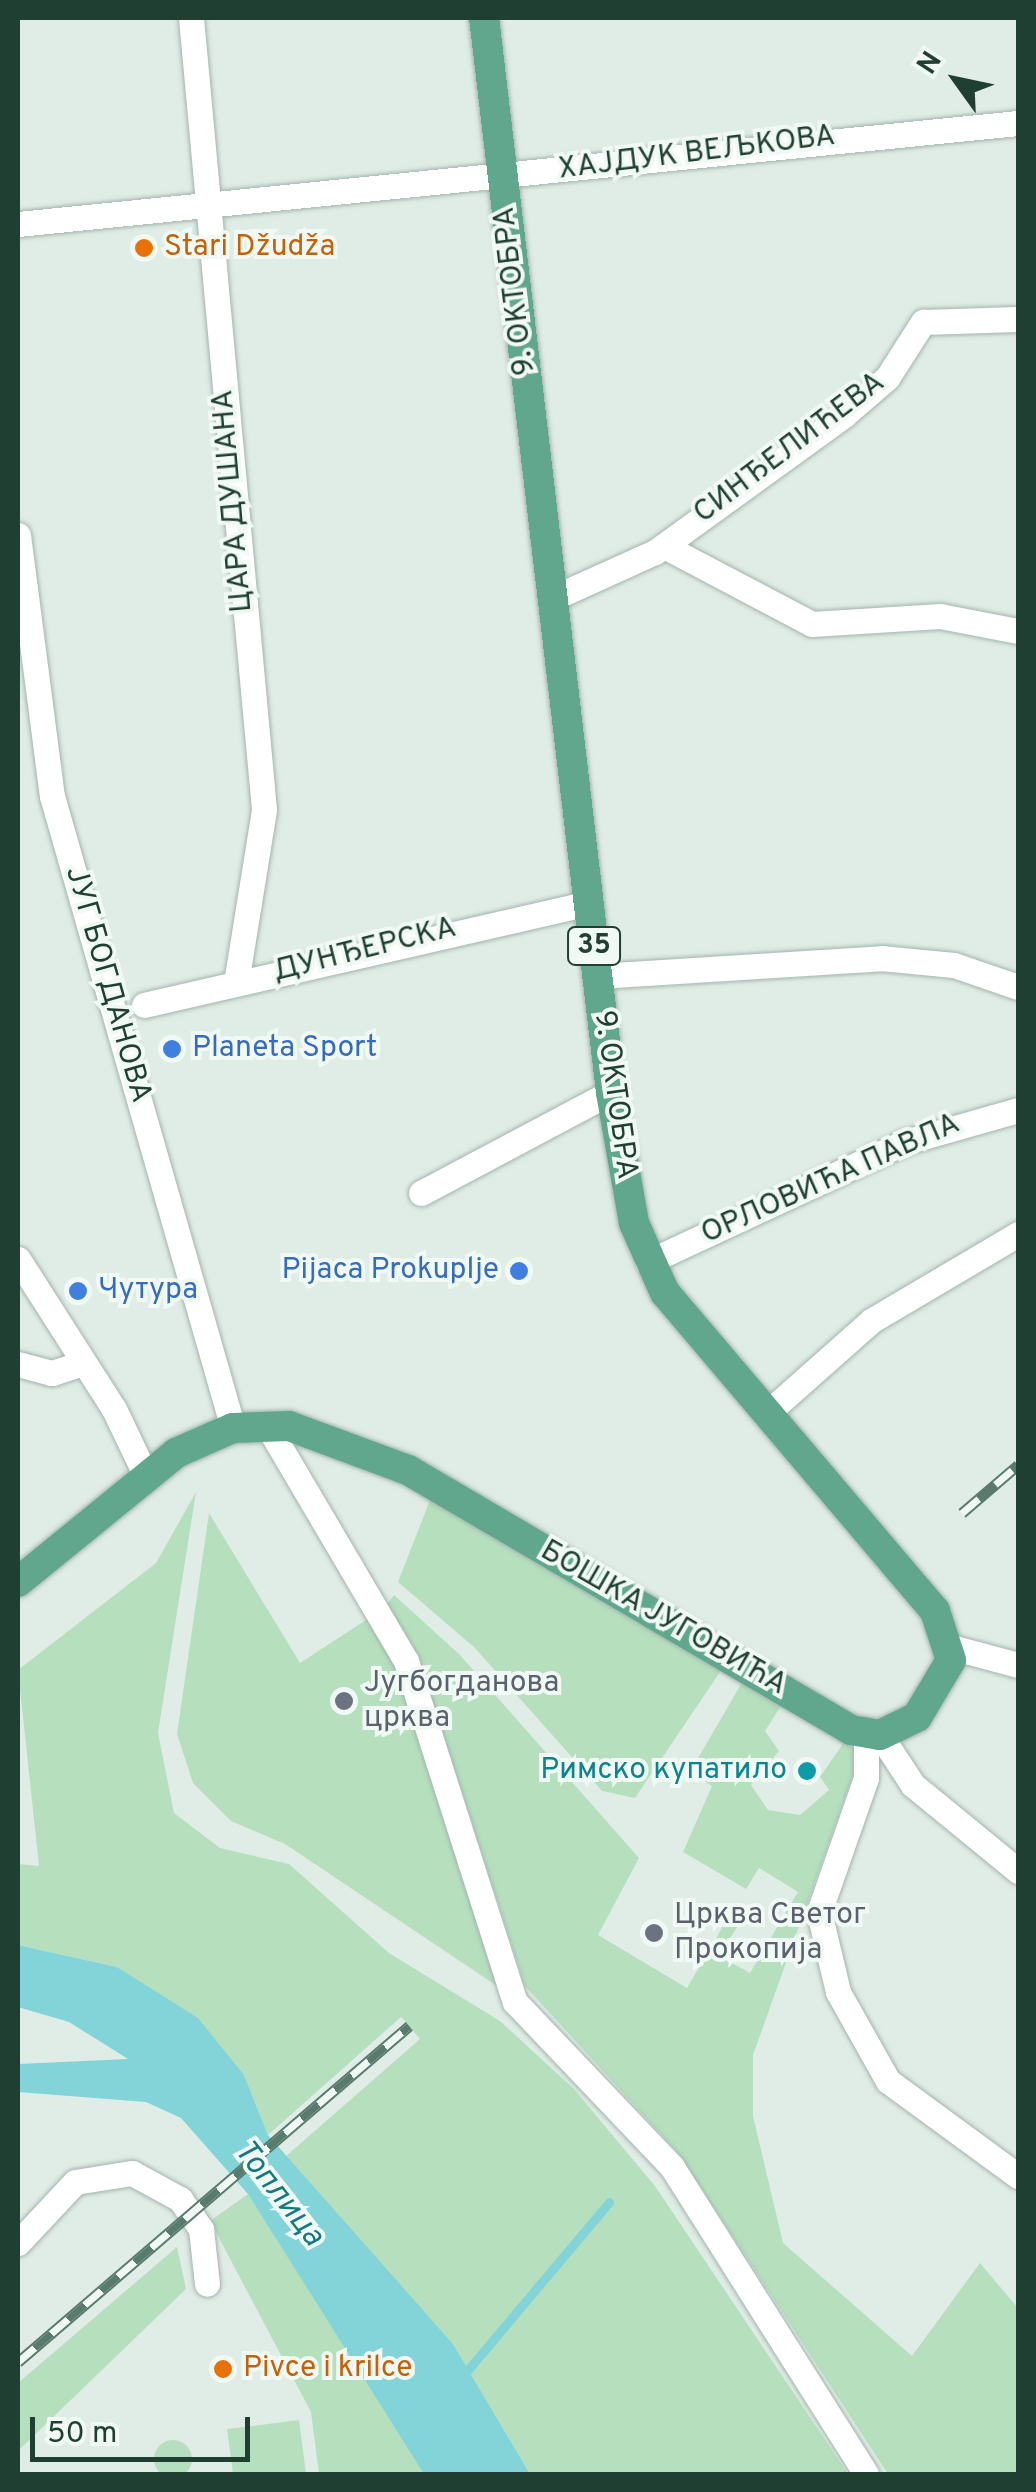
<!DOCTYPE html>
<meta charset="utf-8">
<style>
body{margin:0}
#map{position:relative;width:1036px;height:2492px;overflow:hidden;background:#e0ede6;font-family:Overpass,sans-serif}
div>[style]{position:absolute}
.green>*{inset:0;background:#b6e0bd}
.round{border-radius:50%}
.water>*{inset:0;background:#82d4d8}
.stream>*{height:9px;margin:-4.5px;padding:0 4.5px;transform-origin:4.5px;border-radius:4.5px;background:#82d4d8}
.roads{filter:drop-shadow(0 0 2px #a2b5ad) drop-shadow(0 0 2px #a2b5ad)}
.street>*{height:25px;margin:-12.5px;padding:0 12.5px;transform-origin:12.5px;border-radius:12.5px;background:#fff}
.primary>*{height:30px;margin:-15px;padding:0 15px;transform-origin:15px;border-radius:15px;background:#60a78d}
.rail>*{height:11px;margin-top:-5.5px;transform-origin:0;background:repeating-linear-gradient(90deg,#f1f9f4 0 22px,#597b6e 0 44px);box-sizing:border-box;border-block:2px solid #597b6e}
.dots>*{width:28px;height:28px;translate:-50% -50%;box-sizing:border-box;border:5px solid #f1f9f4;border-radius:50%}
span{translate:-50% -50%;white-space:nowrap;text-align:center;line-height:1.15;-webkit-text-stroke:8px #f1f9f4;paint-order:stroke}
.shield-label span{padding:2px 8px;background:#f1f9f4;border:2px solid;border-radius:8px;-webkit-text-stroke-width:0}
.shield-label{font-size:28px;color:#1f3f33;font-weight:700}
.street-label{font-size:30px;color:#1f3f33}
.food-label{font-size:30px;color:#c56008}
.left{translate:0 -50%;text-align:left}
.shop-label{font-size:30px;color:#366cbe}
.right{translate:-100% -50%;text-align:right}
.worship-label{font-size:30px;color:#5b616d}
.culture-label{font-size:30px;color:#0d838f}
.water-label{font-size:32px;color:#137a81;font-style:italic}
.frame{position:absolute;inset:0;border:20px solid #1f3f33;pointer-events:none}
.north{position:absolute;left:906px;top:30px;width:100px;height:100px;-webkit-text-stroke:8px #f1f9f4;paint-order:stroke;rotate:303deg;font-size:28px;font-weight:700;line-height:40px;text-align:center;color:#1f3f33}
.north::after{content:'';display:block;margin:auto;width:35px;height:45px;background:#1f3f33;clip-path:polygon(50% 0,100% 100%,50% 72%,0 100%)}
.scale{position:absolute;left:30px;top:2417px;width:220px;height:45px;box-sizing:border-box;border:5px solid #1f3f33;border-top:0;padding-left:12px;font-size:30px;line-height:35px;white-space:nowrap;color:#1f3f33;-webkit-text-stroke:8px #f1f9f4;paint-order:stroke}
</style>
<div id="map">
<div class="green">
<div style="clip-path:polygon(196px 1492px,158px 1733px,174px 1813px,220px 1848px,289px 1864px,389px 1953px,500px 2021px,574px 2089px,655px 2186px,848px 2474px,530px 2474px,453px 2344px,285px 2157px,420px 2039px,401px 2017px,268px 2135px,244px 2075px,117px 1967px,18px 1945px,18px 1864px,39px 1866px,18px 1670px,156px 1563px)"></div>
<div style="clip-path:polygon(430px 1500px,724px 1666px,635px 1798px,602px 1791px,475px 1648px,398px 1582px)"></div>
<div style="clip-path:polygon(209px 1513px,300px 1663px,372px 1616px,384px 1633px,500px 1988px,285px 1844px,231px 1821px,193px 1783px,177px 1734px)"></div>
<div style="clip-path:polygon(394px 1595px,459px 1654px,639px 1858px,598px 1935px,687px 1988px,733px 1909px,744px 1916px,719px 1956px,750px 1973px,798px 1892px,759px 1868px,746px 1889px,683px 1852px,712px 1786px,690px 1772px,744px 1679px,783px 1703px,765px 1731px,779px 1751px,751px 1785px,768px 1810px,800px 1815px,829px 1790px,820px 1777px,844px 1742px,861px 1753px,753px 2055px,753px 2116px,783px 2243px,912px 2356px,980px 2263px,1018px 2308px,1018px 2474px,888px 2474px,679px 2154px,525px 1986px,419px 1659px,384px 1608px)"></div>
<div style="clip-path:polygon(248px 2194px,398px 2422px,424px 2474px,319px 2474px,311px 2412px,210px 2221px)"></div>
<div style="clip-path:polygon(177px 2247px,186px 2289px,18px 2451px,18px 2383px)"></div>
<div style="clip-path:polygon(299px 2420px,306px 2474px,233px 2474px,227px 2429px)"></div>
<div class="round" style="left:154px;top:2440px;width:38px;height:38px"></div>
</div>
<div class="water">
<div style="clip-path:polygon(18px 1945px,117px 1967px,198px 2018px,244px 2075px,268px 2135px,453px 2344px,530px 2474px,424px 2474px,248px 2194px,181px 2118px,146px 2102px,18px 2092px,18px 2064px,128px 2059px,69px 2022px,18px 2007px)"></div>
</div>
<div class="stream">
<div style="left:461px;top:2378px;width:230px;rotate:-49.9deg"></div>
</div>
<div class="roads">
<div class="street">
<div style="left:191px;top:18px;width:795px;rotate:84.73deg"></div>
<div style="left:264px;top:810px;width:175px;rotate:99.2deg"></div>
<div style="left:18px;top:224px;width:1005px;rotate:-5.77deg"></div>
<div style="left:18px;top:535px;width:263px;rotate:82.6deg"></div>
<div style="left:52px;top:796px;width:657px;rotate:74.02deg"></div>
<div style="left:664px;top:546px;width:167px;rotate:27.8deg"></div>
<div style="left:812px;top:624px;width:128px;rotate:-3.6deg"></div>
<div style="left:940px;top:616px;width:79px;rotate:10.9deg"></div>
<div style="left:553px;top:598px;width:112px;rotate:-24.3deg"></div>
<div style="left:655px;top:552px;width:233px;rotate:-35.9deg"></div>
<div style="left:844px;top:415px;width:57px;rotate:-40.7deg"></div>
<div style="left:887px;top:378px;width:67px;rotate:-57.3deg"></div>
<div style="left:923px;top:322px;width:95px;rotate:-1.8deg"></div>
<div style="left:598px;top:976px;width:284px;rotate:-3.6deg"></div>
<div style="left:881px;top:958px;width:73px;rotate:5.5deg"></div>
<div style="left:954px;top:965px;width:68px;rotate:19deg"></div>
<div style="left:144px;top:1005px;width:456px;rotate:-12.9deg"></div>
<div style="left:421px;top:1193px;width:215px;rotate:-28deg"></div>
<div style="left:18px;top:1259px;width:178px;rotate:57.4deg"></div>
<div style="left:114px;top:1409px;width:72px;rotate:64.5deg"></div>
<div style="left:648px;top:1262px;width:284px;rotate:-25deg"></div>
<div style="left:905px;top:1142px;width:117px;rotate:-15.8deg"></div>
<div style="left:18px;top:1364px;width:35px;rotate:15deg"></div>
<div style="left:52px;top:1373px;width:32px;rotate:-18deg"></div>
<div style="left:766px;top:1414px;width:140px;rotate:-41.5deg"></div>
<div style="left:871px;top:1321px;width:171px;rotate:-30.6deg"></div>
<div style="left:267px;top:1425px;width:274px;rotate:59.5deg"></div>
<div style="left:406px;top:1661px;width:358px;rotate:72.3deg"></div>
<div style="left:515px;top:2002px;width:228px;rotate:46.4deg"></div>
<div style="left:672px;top:2167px;width:363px;rotate:57.7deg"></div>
<div style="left:951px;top:1647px;width:69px;rotate:15deg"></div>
<div style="left:866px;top:1734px;width:44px;rotate:90deg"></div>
<div style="left:866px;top:1778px;width:142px;rotate:109.3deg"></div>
<div style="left:819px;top:1912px;width:82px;rotate:76.6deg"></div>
<div style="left:838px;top:1992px;width:102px;rotate:60.7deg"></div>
<div style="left:888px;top:2081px;width:161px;rotate:36.2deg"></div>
<div style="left:880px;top:1735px;width:60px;rotate:56.6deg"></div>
<div style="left:913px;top:1785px;width:136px;rotate:39.3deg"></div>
<div style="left:18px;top:2243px;width:83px;rotate:-46.9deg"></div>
<div style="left:75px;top:2182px;width:58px;rotate:-9deg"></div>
<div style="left:132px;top:2173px;width:55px;rotate:28.4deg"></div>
<div style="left:180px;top:2199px;width:37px;rotate:55deg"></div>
<div style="left:201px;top:2229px;width:55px;rotate:83.8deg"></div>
</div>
<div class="primary">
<div style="left:18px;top:1582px;width:204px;rotate:-39.2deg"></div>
<div style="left:176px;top:1453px;width:62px;rotate:-23.7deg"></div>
<div style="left:233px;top:1428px;width:56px;rotate:-2deg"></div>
<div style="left:289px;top:1426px;width:127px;rotate:20.3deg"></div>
<div style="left:408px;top:1470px;width:514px;rotate:30.41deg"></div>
<div style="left:851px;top:1730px;width:29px;rotate:10deg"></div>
<div style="left:880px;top:1735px;width:41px;rotate:-25.9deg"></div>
<div style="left:917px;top:1717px;width:66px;rotate:-59.2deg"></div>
<div style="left:951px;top:1660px;width:52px;rotate:-108.1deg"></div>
<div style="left:935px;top:1611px;width:417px;rotate:-130.3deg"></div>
<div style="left:665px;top:1293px;width:77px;rotate:-113.9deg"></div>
<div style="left:634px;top:1223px;width:133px;rotate:-100deg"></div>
<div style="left:611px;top:1092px;width:1081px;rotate:-96.74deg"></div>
</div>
</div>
<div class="rail">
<div style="left:962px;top:1513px;width:74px;rotate:-40.6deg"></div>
<div style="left:18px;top:2362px;width:516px;rotate:-40.67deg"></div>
</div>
<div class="dots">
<div style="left:144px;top:248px;background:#e8710a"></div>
<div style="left:172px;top:1049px;background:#3f7fe0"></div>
<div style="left:519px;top:1271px;background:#3f7fe0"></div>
<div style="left:78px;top:1291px;background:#3f7fe0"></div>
<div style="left:344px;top:1701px;background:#6b7280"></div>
<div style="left:807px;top:1771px;background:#0f9aa8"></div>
<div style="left:654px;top:1933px;background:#6b7280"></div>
<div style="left:223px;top:2369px;background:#e8710a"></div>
</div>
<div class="shield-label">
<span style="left:594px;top:946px">35</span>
</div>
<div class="street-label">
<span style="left:697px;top:154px;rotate:-7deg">ХАЈДУК ВЕЉКОВА</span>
<span style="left:516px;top:291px;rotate:-97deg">9. ОКТОБРА</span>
<span style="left:790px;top:449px;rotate:-37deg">СИНЂЕЛИЋЕВА</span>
<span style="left:234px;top:501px;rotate:-95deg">ЦАРА ДУШАНА</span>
<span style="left:365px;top:951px;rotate:-14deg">ДУНЂЕРСКА</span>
<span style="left:107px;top:985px;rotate:74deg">ЈУГ БОГДАНОВА</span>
<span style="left:614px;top:1095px;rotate:82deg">9. ОКТОБРА</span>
<span style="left:831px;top:1180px;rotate:-24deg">ОРЛОВИЋА ПАВЛА</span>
<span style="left:663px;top:1619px;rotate:30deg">БОШКА ЈУГОВИЋА</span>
</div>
<div class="food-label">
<span class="left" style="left:164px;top:248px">Stari Džudža</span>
<span class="left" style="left:243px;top:2369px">Pivce i krilce</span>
</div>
<div class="shop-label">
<span class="left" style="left:192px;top:1049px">Planeta Sport</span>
<span class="right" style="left:499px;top:1271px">Pijaca Prokuplje</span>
<span class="left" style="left:98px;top:1291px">Чутура</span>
</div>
<div class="worship-label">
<span class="left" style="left:364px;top:1701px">Југбогданова<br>црква</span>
<span class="left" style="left:674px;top:1933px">Црква Светог<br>Прокопија</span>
</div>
<div class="culture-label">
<span class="right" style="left:787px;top:1771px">Римско купатило</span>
</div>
<div class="water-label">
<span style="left:278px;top:2194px;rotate:52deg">Топлица</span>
</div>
<div class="frame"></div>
<div class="north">N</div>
<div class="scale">50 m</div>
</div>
